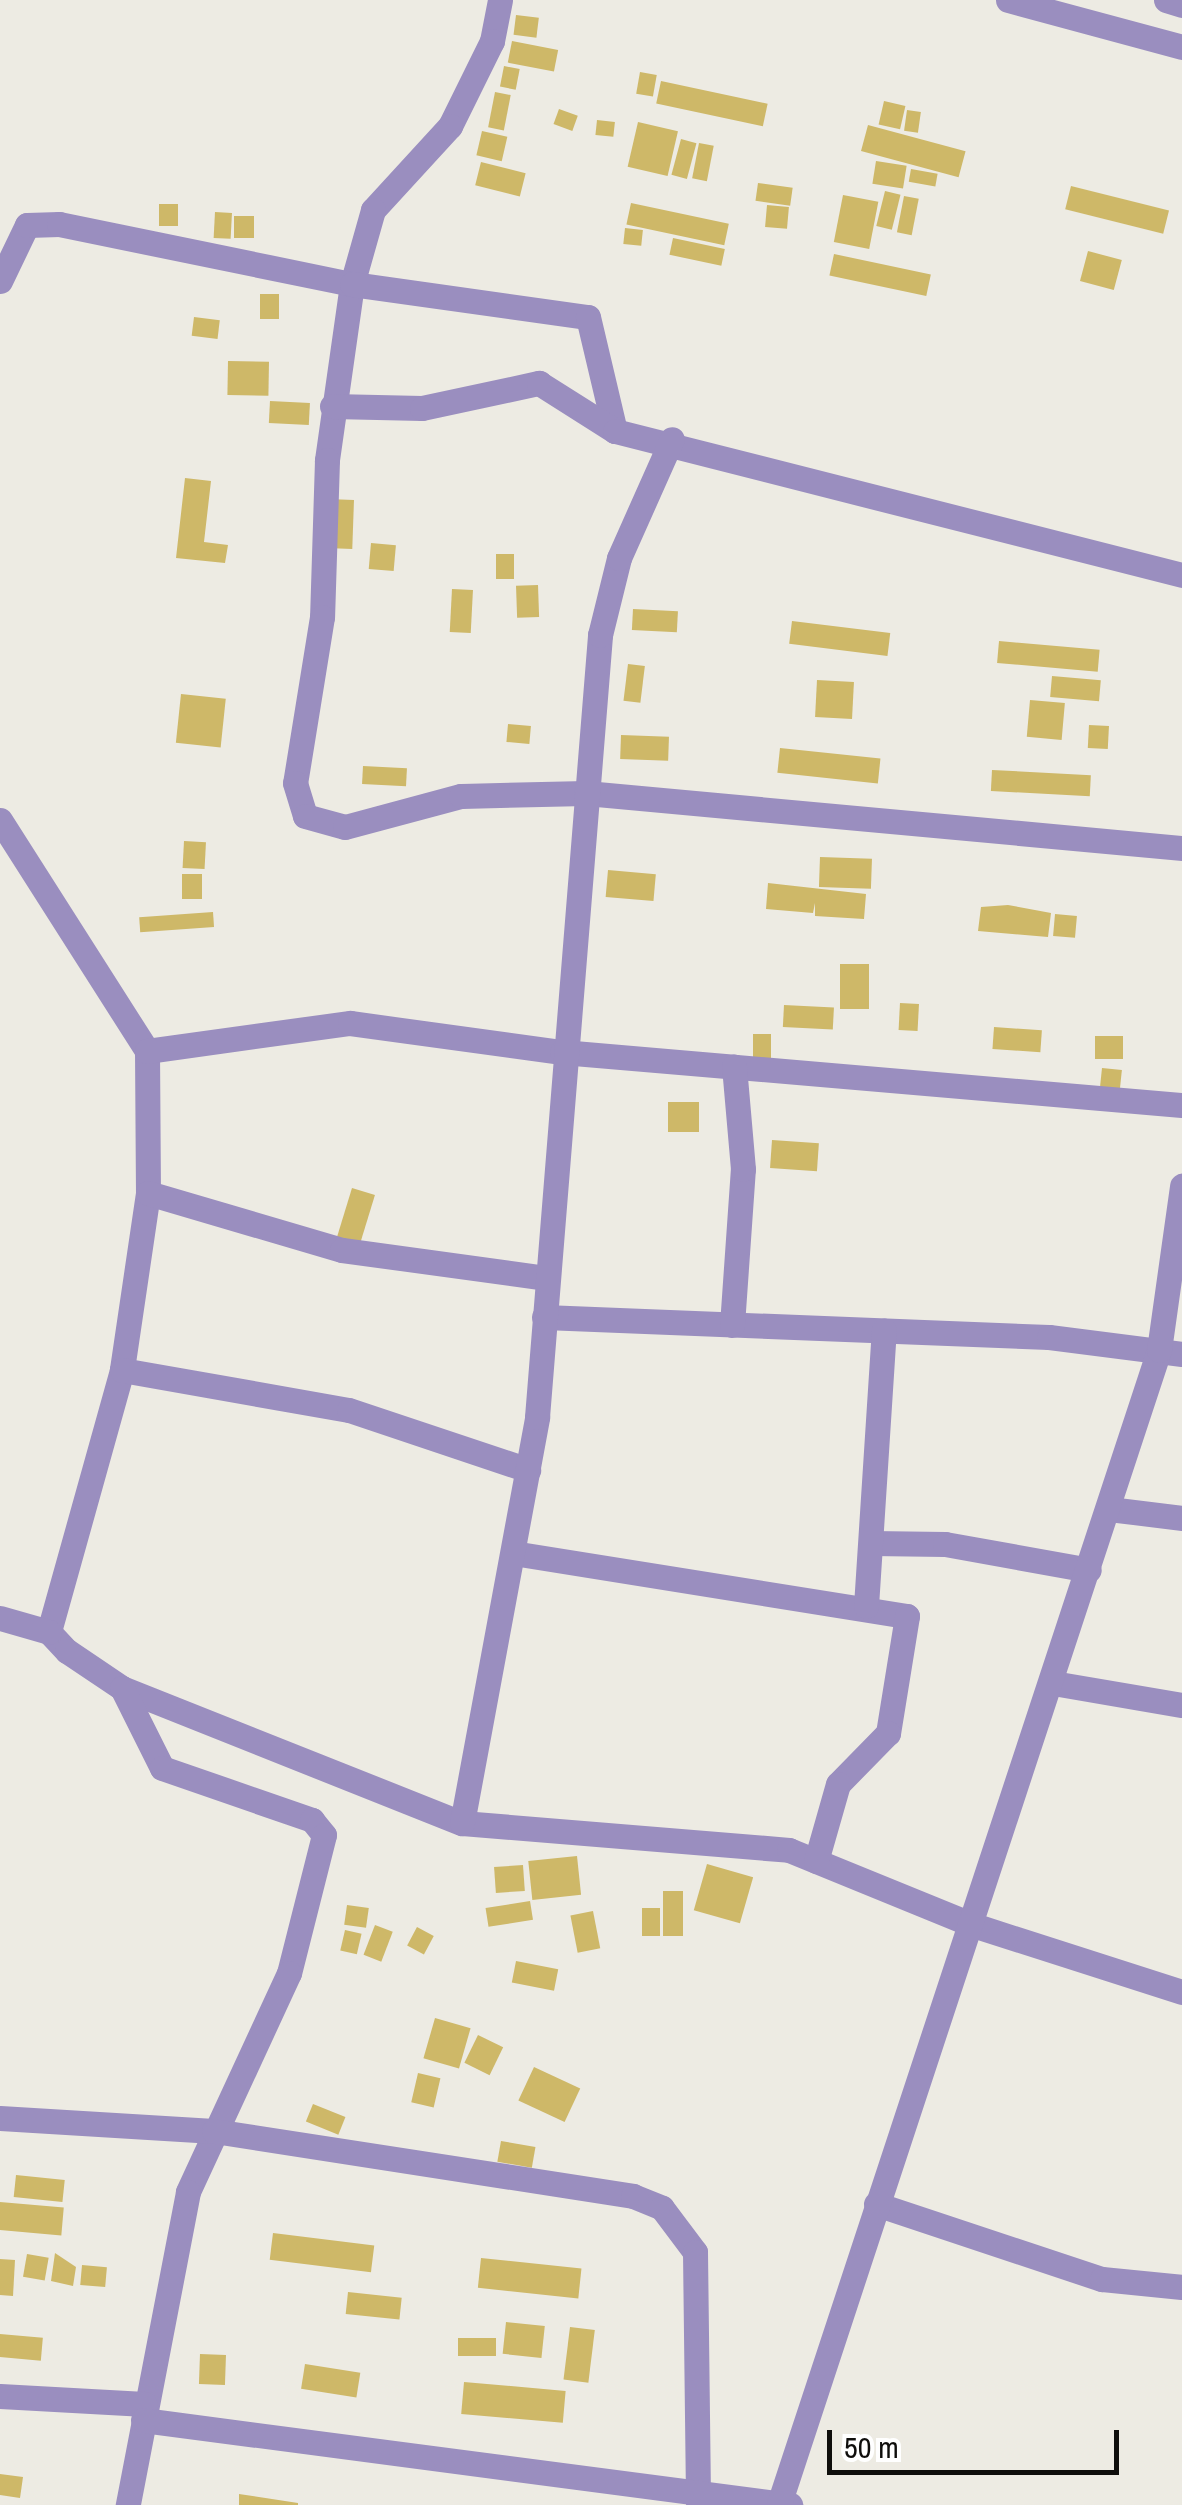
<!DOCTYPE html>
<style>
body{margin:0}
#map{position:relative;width:1182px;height:2505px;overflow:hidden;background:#edebe3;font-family:"Archivo Narrow",sans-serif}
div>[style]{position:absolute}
.building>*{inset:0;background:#ceb868;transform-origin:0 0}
.minor>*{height:25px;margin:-12.5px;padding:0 12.5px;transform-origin:12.5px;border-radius:12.5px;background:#9a8ebf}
.tertiary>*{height:25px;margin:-12.5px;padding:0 12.5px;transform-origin:12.5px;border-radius:12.5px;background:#9a8ebf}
span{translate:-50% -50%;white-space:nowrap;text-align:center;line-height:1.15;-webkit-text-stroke:10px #fff;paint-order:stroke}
.scale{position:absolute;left:827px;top:2430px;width:292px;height:45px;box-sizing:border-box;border:5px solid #0f0e0c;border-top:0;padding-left:12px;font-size:30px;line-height:35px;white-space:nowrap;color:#0f0e0c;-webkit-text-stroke:8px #fff;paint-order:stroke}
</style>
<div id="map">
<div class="building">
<div style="left:516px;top:15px;width:23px;height:20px;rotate:7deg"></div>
<div style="left:512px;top:41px;width:47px;height:22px;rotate:11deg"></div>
<div style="left:504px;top:66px;width:16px;height:21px;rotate:11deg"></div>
<div style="left:640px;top:72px;width:17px;height:22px;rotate:10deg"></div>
<div style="left:661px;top:81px;width:109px;height:23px;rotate:12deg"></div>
<div style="left:495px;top:92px;width:16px;height:36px;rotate:11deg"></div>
<div style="left:884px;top:101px;width:22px;height:24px;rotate:13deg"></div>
<div style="left:559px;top:109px;width:20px;height:16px;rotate:20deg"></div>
<div style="left:907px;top:110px;width:14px;height:21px;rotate:8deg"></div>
<div style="left:597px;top:120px;width:18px;height:15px;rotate:6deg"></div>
<div style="left:638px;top:122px;width:41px;height:46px;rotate:13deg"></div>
<div style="left:868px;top:125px;width:101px;height:27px;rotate:15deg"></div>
<div style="left:482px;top:131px;width:26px;height:25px;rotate:13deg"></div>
<div style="left:681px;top:139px;width:16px;height:37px;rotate:15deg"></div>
<div style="left:699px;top:143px;width:15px;height:36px;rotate:11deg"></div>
<div style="left:876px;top:161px;width:31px;height:23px;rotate:9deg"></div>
<div style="left:481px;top:162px;width:46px;height:24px;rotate:14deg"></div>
<div style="left:911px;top:169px;width:27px;height:13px;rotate:10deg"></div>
<div style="left:758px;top:183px;width:35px;height:18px;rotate:8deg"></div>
<div style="left:1071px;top:186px;width:101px;height:24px;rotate:14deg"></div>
<div style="left:885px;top:191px;width:16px;height:36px;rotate:14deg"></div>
<div style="left:843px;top:195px;width:36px;height:48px;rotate:11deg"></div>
<div style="left:904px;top:196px;width:15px;height:37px;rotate:11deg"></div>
<div style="left:631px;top:203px;width:100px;height:22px;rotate:12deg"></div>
<div style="left:178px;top:204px;width:22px;height:19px;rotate:90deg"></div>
<div style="left:767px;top:205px;width:22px;height:22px;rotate:5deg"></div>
<div style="left:215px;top:212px;width:17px;height:26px;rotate:3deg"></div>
<div style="left:254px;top:216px;width:22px;height:20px;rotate:90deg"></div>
<div style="left:625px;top:228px;width:18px;height:16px;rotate:6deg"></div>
<div style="left:673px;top:238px;width:53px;height:17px;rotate:12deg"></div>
<div style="left:1088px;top:251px;width:35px;height:31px;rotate:15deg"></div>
<div style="left:834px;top:254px;width:99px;height:22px;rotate:12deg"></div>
<div style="left:260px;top:294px;width:19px;height:25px"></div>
<div style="left:194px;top:317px;width:26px;height:19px;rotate:7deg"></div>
<div style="left:228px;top:361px;width:41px;height:34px;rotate:1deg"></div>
<div style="left:270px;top:401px;width:40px;height:22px;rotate:3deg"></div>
<div style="clip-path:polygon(185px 478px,211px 481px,204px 542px,228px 545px,225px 563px,176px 558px)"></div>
<div style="left:328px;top:499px;width:26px;height:49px;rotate:2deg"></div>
<div style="left:371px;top:543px;width:25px;height:26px;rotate:5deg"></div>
<div style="left:496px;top:554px;width:18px;height:25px"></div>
<div style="left:538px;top:585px;width:32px;height:22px;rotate:88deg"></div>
<div style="left:452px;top:589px;width:21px;height:43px;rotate:3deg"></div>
<div style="left:633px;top:609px;width:45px;height:21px;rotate:3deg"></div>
<div style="left:792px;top:621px;width:99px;height:23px;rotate:7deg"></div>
<div style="left:999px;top:641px;width:101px;height:22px;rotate:5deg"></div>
<div style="left:628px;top:664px;width:17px;height:37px;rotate:7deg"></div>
<div style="left:1052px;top:676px;width:49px;height:21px;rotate:5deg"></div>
<div style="left:817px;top:680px;width:37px;height:37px;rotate:3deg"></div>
<div style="left:181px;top:694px;width:45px;height:49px;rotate:6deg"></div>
<div style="left:1030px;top:700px;width:35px;height:37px;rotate:5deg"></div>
<div style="left:508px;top:724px;width:23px;height:18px;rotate:5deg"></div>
<div style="left:1089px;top:725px;width:20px;height:23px;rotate:3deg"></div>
<div style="left:621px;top:735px;width:48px;height:24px;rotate:2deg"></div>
<div style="left:780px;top:748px;width:101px;height:25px;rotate:6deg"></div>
<div style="left:363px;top:766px;width:44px;height:18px;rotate:3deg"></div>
<div style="left:992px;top:770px;width:99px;height:21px;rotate:3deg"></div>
<div style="left:184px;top:841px;width:22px;height:27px;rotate:3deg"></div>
<div style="left:820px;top:857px;width:52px;height:30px;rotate:2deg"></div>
<div style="left:608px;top:870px;width:48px;height:27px;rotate:5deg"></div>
<div style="left:182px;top:874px;width:20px;height:25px"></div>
<div style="clip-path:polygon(768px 883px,866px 894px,864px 919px,815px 916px,815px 903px,813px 913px,766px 909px)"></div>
<div style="clip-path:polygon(1008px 905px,1051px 913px,1048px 937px,978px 931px,981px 907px)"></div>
<div style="left:213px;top:912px;width:15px;height:74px;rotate:86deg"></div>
<div style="left:1055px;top:914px;width:22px;height:22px;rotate:5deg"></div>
<div style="left:840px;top:964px;width:29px;height:45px"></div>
<div style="left:900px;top:1003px;width:19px;height:27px;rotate:3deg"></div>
<div style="left:784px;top:1005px;width:50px;height:22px;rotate:3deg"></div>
<div style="left:994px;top:1027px;width:48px;height:22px;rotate:4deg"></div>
<div style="left:753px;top:1034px;width:18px;height:24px"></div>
<div style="left:1095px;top:1036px;width:28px;height:23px"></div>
<div style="left:1102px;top:1068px;width:20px;height:20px;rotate:6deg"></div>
<div style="left:699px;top:1102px;width:30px;height:31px;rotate:90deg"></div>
<div style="left:772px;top:1140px;width:47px;height:28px;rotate:4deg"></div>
<div style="left:352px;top:1188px;width:24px;height:51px;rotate:17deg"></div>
<div style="left:577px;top:1856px;width:39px;height:49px;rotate:84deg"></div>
<div style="left:707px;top:1864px;width:48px;height:48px;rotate:16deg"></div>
<div style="left:523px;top:1865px;width:26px;height:29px;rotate:86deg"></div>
<div style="left:663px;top:1891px;width:20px;height:45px"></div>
<div style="left:530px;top:1901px;width:19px;height:45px;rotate:81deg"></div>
<div style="left:347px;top:1905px;width:22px;height:20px;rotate:8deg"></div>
<div style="left:642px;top:1908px;width:18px;height:28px"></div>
<div style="left:593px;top:1911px;width:38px;height:23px;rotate:79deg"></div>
<div style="left:375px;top:1925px;width:19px;height:32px;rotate:21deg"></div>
<div style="left:417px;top:1927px;width:19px;height:21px;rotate:28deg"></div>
<div style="left:345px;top:1930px;width:17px;height:21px;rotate:13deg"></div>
<div style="left:516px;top:1961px;width:43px;height:22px;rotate:11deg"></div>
<div style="left:435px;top:2018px;width:37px;height:42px;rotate:16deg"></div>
<div style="left:478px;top:2035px;width:28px;height:31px;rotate:26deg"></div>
<div style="left:534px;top:2067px;width:51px;height:37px;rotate:25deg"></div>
<div style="left:418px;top:2073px;width:23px;height:30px;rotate:13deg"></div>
<div style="left:313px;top:2104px;width:35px;height:19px;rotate:22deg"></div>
<div style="left:501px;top:2141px;width:35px;height:21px;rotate:10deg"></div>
<div style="left:16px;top:2175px;width:49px;height:22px;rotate:6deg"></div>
<div style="left:0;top:2202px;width:64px;height:28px;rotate:5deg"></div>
<div style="left:273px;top:2233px;width:102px;height:27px;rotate:7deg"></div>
<div style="clip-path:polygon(55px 2253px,76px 2267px,73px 2286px,51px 2281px)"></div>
<div style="left:27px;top:2254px;width:22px;height:23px;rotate:10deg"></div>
<div style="left:481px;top:2258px;width:101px;height:30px;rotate:6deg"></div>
<div style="clip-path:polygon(0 2259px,15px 2260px,13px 2296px,0 2295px)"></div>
<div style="left:82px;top:2265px;width:25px;height:20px;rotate:5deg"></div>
<div style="left:348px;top:2292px;width:54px;height:22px;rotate:6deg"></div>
<div style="left:506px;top:2322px;width:39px;height:32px;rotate:6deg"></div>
<div style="left:570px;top:2327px;width:25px;height:53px;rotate:7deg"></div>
<div style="left:0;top:2334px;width:43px;height:23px;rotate:5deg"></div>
<div style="left:458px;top:2338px;width:38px;height:18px"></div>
<div style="left:200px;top:2354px;width:26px;height:30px;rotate:2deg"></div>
<div style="left:305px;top:2364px;width:56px;height:25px;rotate:9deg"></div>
<div style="left:464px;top:2382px;width:102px;height:32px;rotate:5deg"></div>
<div style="clip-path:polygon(0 2474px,23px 2477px,20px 2498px,0 2495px)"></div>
<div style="clip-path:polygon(239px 2494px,298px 2503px,298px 2505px,239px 2505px)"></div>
</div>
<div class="minor">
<div style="left:500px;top:0;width:42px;rotate:101deg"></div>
<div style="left:492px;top:41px;width:95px;rotate:116.3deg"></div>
<div style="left:450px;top:126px;width:114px;rotate:132.5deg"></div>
<div style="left:373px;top:210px;width:77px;rotate:105.8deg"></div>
<div style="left:352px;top:284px;width:178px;rotate:98.1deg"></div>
<div style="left:327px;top:460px;width:157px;rotate:91.8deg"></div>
<div style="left:322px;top:617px;width:168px;rotate:99.2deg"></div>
<div style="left:295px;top:783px;width:34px;rotate:73deg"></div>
<div style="left:305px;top:816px;width:41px;rotate:15.4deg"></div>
<div style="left:345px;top:827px;width:120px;rotate:-15deg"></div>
<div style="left:461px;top:796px;width:125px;rotate:-1.4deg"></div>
<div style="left:586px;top:793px;width:599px;rotate:5.27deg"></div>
<div style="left:0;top:281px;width:62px;rotate:-64.3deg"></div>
<div style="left:27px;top:225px;width:32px;rotate:-2deg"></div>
<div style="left:59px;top:224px;width:299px;rotate:11.6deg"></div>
<div style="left:352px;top:284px;width:238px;rotate:8deg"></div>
<div style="left:588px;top:317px;width:117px;rotate:76.7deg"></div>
<div style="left:332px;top:406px;width:90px;rotate:1.3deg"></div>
<div style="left:422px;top:408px;width:120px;rotate:-12.1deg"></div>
<div style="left:539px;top:383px;width:90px;rotate:32.3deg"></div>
<div style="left:615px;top:431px;width:585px;rotate:14.25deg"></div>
<div style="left:0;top:820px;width:274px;rotate:57.5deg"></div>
<div style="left:147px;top:1051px;width:142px;rotate:89.6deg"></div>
<div style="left:148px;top:1193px;width:179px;rotate:98.4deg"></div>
<div style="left:122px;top:1370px;width:272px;rotate:105.6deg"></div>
<div style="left:49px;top:1632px;width:26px;rotate:47deg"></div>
<div style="left:67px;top:1651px;width:66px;rotate:33.9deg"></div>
<div style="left:122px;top:1688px;width:366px;rotate:21.7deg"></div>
<div style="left:462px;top:1823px;width:328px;rotate:4.7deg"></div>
<div style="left:789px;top:1850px;width:199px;rotate:22.2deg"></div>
<div style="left:973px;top:1925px;width:219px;rotate:17.8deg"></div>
<div style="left:147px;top:1051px;width:205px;rotate:-7.9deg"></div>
<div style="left:350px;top:1023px;width:214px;rotate:7.8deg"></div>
<div style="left:562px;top:1052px;width:622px;rotate:4.89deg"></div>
<div style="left:148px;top:1193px;width:202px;rotate:16.4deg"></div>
<div style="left:342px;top:1250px;width:207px;rotate:7.8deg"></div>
<div style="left:544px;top:1317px;width:505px;rotate:2.27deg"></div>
<div style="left:1049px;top:1337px;width:134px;rotate:7.3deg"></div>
<div style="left:732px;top:1325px;width:156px;rotate:-86deg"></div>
<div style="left:743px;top:1169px;width:103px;rotate:-95deg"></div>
<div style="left:122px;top:1370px;width:230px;rotate:10deg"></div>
<div style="left:349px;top:1410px;width:189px;rotate:18.5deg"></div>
<div style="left:1109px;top:1509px;width:74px;rotate:7deg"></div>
<div style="left:871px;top:1543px;width:74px;rotate:0.8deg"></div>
<div style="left:945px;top:1544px;width:146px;rotate:10.2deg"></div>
<div style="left:513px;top:1553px;width:399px;rotate:9.1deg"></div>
<div style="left:907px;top:1616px;width:119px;rotate:99.2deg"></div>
<div style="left:888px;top:1733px;width:71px;rotate:134.4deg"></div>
<div style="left:838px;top:1784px;width:80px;rotate:105.9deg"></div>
<div style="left:866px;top:1606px;width:276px;rotate:-86.3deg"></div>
<div style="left:0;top:1618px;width:51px;rotate:15.9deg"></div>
<div style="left:1053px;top:1683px;width:131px;rotate:9.7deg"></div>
<div style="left:122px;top:1688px;width:89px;rotate:63.4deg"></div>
<div style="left:162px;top:1768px;width:159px;rotate:19.1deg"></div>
<div style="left:312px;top:1820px;width:19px;rotate:51deg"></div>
<div style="left:324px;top:1835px;width:142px;rotate:104.2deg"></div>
<div style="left:289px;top:1973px;width:241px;rotate:114.8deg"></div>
<div style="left:188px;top:2192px;width:319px;rotate:100.9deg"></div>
<div style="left:462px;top:1823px;width:413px;rotate:-79.5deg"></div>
<div style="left:537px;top:1417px;width:785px;rotate:-85.39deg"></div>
<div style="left:600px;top:635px;width:79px;rotate:-76.1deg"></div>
<div style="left:619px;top:558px;width:130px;rotate:-66deg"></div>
<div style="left:0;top:2118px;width:214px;rotate:3.5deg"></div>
<div style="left:214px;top:2131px;width:424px;rotate:8.8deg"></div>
<div style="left:633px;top:2196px;width:31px;rotate:22deg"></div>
<div style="left:662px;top:2208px;width:55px;rotate:53.1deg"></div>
<div style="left:695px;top:2252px;width:253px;rotate:89.3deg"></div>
<div style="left:876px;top:2204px;width:238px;rotate:18.4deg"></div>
<div style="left:1102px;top:2279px;width:80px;rotate:5.7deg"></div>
<div style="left:0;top:2396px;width:145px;rotate:3.2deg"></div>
<div style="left:143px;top:2420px;width:653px;rotate:7.48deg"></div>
<div style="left:779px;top:2504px;width:1215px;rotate:-71.77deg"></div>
<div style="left:1159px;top:1350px;width:166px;rotate:-82deg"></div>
</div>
<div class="tertiary">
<div style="left:1008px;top:0;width:180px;rotate:15.1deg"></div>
<div style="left:1166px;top:0;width:17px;rotate:17deg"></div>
</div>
<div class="scale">50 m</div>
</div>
